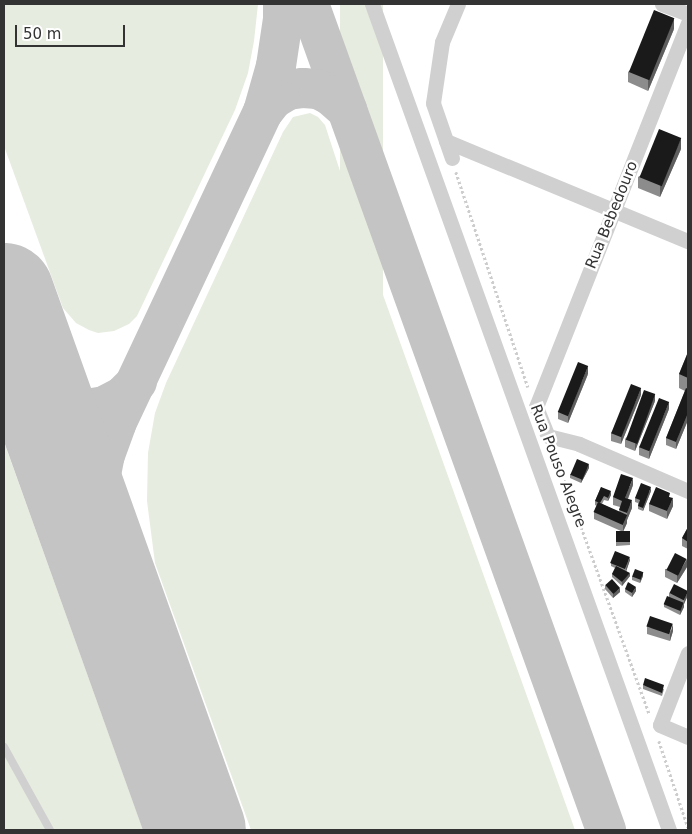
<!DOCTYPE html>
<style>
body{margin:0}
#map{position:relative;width:692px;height:834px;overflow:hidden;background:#fff;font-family:"DejaVu Sans",sans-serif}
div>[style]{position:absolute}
.green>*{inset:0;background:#e6ecdf;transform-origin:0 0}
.taxiway>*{height:40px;margin:-20px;padding:0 20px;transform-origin:20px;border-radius:20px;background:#c4c4c4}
.runway>*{height:100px;margin:-50px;padding:0 50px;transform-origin:50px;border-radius:50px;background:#c4c4c4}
.path>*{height:2.5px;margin-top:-1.25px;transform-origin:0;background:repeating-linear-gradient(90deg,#cdcdcd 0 2.5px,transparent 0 5px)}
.service>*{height:8px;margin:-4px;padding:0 4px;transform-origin:4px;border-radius:4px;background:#d0d0d0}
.minor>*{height:15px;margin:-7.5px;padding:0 7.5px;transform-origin:7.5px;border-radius:7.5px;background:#d0d0d0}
.wall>*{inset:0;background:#8c8c8c}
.shaded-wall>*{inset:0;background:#5f5f5f}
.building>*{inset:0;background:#1a1a1a;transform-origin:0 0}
span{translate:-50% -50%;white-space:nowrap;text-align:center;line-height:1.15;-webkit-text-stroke:5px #fff;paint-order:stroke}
.street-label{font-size:15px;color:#333}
.frame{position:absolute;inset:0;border:5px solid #333;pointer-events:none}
.scale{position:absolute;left:15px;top:25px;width:110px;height:22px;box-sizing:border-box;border:2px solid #333;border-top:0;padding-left:6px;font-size:15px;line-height:18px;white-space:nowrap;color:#333;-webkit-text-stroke:4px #fff;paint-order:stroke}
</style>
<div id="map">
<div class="green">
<div style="clip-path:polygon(4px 4px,258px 4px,254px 41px,248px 73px,235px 110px,137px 316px,129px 324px,114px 331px,98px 333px,89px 330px,76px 323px,63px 308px,4px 146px)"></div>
<div style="left:340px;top:4px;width:43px;height:877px"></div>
<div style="clip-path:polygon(310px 113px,318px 117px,325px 125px,354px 214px,575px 830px,251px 830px,155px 563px,147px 501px,148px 453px,155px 413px,166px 383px,283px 132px,293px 117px)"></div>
<div style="clip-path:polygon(4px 442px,123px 774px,143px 830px,4px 830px)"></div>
</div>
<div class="taxiway">
<div style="left:309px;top:4px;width:878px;rotate:70.22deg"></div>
<div style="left:263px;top:112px;width:16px;rotate:-52deg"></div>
<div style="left:273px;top:99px;width:17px;rotate:-31deg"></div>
<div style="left:288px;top:90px;width:15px;rotate:-8deg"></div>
<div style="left:303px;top:88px;width:15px;rotate:4deg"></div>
<div style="left:318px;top:89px;width:13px;rotate:27deg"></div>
<div style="left:330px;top:95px;width:23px;rotate:41deg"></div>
<div style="left:35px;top:381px;width:20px;rotate:45deg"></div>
<div style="left:49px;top:395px;width:19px;rotate:32deg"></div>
<div style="left:65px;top:405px;width:21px;rotate:11deg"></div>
<div style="left:86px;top:409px;width:18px;rotate:-9deg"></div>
<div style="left:104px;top:406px;width:20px;rotate:-27deg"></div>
<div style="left:122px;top:397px;width:21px;rotate:-45deg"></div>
<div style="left:95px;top:548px;width:58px;rotate:-87deg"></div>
<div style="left:98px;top:490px;width:36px;rotate:-79deg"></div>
<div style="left:105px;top:455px;width:33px;rotate:-70deg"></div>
<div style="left:116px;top:424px;width:345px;rotate:-64.8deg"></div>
<div style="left:263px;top:112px;width:48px;rotate:-74.2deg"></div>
<div style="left:276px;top:66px;width:48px;rotate:-81.5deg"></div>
<div style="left:283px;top:19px;width:15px;rotate:-90deg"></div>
</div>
<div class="runway">
<div style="left:4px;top:293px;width:570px;rotate:70.33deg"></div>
</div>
<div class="path">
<div style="left:456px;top:172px;width:227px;rotate:71.5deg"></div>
<div style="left:554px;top:452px;width:278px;rotate:70deg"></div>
<div style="left:659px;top:741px;width:91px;rotate:71.4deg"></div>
</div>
<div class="service">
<div style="left:4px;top:747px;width:95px;rotate:61deg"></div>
</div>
<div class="minor">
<div style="left:372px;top:4px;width:878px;rotate:70.22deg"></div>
<div style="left:662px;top:4px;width:28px;rotate:21deg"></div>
<div style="left:688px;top:23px;width:413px;rotate:111.6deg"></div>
<div style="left:536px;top:407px;width:31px;rotate:68deg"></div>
<div style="left:548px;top:436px;width:32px;rotate:14deg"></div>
<div style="left:579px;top:444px;width:119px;rotate:23.3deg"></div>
<div style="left:446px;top:141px;width:262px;rotate:22.5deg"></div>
<div style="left:452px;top:158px;width:58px;rotate:-109.1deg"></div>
<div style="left:433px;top:103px;width:62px;rotate:-81.6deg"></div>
<div style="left:442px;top:42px;width:41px;rotate:-67.2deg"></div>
<div style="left:688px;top:653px;width:77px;rotate:111.3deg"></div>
<div style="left:660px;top:725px;width:30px;rotate:23deg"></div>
</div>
<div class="wall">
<div style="clip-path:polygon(674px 29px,648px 91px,628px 82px,628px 72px)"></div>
<div style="clip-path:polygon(681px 149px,660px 197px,638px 188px,638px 177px)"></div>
<div style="clip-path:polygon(688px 352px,688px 420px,676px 449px,666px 445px,666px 438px,685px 391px,679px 388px,679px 374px)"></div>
<div style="clip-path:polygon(588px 374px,568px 423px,558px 419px,558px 412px)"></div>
<div style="clip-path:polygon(641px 395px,621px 444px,611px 441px,611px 433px)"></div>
<div style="clip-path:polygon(655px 401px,635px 451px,625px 447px,625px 439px)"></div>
<div style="clip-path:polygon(669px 409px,649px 459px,639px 455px,639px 447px)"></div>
<div style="clip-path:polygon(589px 468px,581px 483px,570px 478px,570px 474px)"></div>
<div style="clip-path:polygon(633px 485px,628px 499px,632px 508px,627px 520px,627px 523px,623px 531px,630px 531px,630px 545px,616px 546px,616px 532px,621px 531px,594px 519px,594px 512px,597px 506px,595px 505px,595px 501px,601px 487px,611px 495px,608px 501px,604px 500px,602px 504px,619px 512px,620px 507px,613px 505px,613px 497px)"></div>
<div style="clip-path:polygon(651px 491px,643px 511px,638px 509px,638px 503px,635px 502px,635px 498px)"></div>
<div style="clip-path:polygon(670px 497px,673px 506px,667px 519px,649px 511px,649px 504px)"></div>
<div style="clip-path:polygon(688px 527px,688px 549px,682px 546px,682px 538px)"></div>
<div style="clip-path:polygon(630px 560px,626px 571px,630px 576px,622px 586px,612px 577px,612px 574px,615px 568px,611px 566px,611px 563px)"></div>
<div style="clip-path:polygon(687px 567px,677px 583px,665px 577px,665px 569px)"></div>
<div style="clip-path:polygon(632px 576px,643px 576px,640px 583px,632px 580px)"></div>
<div style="clip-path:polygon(605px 585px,620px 592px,613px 598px,605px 589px)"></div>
<div style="clip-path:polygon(625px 589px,636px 591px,632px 597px,625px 592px)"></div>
<div style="clip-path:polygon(669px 593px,688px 595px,684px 604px,684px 607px,680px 615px,664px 607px,664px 604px,669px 597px)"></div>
<div style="clip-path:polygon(647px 627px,673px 631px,670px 641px,647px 634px)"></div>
<div style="clip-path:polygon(643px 685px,664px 689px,662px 696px,643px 689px)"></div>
</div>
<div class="shaded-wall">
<div style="clip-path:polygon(674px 18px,674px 29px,648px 91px,648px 80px)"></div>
<div style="clip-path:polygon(681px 138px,681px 149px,660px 197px,660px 186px)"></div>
<div style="clip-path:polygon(588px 366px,588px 374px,568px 423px,568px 416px)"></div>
<div style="clip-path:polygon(641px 388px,641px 395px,621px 444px,621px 437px)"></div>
<div style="clip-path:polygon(655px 394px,655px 401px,635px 451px,635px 444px)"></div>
<div style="clip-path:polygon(669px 402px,669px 409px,649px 459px,649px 452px)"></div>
<div style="clip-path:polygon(688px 413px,688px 420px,676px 449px,676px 442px)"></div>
<div style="clip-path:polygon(589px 464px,589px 468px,581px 483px,581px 479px)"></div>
<div style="clip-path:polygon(633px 478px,633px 485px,625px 506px,625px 498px)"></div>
<div style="clip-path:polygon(651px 487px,651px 491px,643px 511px,643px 508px)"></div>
<div style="clip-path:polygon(611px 491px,611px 495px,608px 501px,608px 498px)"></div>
<div style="clip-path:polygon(673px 498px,673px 506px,667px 519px,667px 511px)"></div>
<div style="clip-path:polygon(632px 500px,632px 508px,627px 520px,627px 513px)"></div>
<div style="clip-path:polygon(627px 515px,627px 523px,623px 532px,623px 525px)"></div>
<div style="clip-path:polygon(630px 557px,630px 560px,626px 572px,626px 568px)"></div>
<div style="clip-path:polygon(687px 559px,687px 567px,677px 583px,677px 576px)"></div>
<div style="clip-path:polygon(643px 572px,643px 576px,640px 583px,640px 579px)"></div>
<div style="clip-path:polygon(630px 573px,630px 576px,622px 586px,622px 582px)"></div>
<div style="clip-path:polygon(636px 587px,636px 591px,632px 597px,632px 593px)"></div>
<div style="clip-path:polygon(620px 588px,620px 592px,613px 598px,613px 594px)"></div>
<div style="clip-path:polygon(688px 591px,688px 595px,684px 604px,684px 600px)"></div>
<div style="clip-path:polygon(684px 603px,684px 607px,680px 615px,680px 611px)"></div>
<div style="clip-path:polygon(673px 624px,673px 631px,670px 641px,670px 634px)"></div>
</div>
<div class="building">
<div style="left:654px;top:10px;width:22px;height:67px;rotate:22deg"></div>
<div style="left:659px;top:129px;width:24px;height:52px;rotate:22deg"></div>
<div style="clip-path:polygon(688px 352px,688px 378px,679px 374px)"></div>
<div style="left:578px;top:362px;width:11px;height:54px;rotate:22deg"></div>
<div style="left:631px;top:384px;width:11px;height:53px;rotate:22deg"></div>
<div style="clip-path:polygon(686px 388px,688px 389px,688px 413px,676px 442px,666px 438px)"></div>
<div style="left:644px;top:390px;width:12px;height:53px;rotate:20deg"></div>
<div style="left:659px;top:398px;width:11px;height:53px;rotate:22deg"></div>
<div style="left:577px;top:459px;width:13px;height:17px;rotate:23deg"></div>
<div style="clip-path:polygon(621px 474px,633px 478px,625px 498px,632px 500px,627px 513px,619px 510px,622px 501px,613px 497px)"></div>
<div style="clip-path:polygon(641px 483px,651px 487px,643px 508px,638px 506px,640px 500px,635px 498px)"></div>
<div style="clip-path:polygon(601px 487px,611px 491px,608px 498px,604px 496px,600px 503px,595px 501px)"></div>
<div style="clip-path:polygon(656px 487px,670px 493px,669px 497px,673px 498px,667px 511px,649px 504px)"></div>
<div style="left:598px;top:502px;width:32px;height:11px;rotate:24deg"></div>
<div style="clip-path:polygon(688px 527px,688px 542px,682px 538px)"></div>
<div style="left:630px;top:531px;width:11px;height:14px;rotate:90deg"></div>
<div style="left:615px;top:551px;width:16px;height:13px;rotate:22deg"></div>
<div style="left:675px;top:553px;width:13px;height:19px;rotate:27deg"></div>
<div style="clip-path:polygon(616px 566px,630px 573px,622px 582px,612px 574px)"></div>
<div style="left:635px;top:569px;width:9px;height:8px;rotate:21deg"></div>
<div style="left:612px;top:579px;width:12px;height:9px;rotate:48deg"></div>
<div style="clip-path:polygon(628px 582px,636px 587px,632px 593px,625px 589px)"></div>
<div style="left:674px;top:584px;width:16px;height:10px;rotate:27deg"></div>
<div style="left:667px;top:596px;width:18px;height:9px;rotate:22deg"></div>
<div style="left:650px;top:616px;width:24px;height:11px;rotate:19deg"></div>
<div style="clip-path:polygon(645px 678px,664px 685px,662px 693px,643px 685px)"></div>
</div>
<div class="street-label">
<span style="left:612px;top:215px;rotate:-68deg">Rua Bebedouro</span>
<span style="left:558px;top:466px;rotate:69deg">Rua Pouso Alegre</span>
</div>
<div class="frame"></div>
<div class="scale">50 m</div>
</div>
